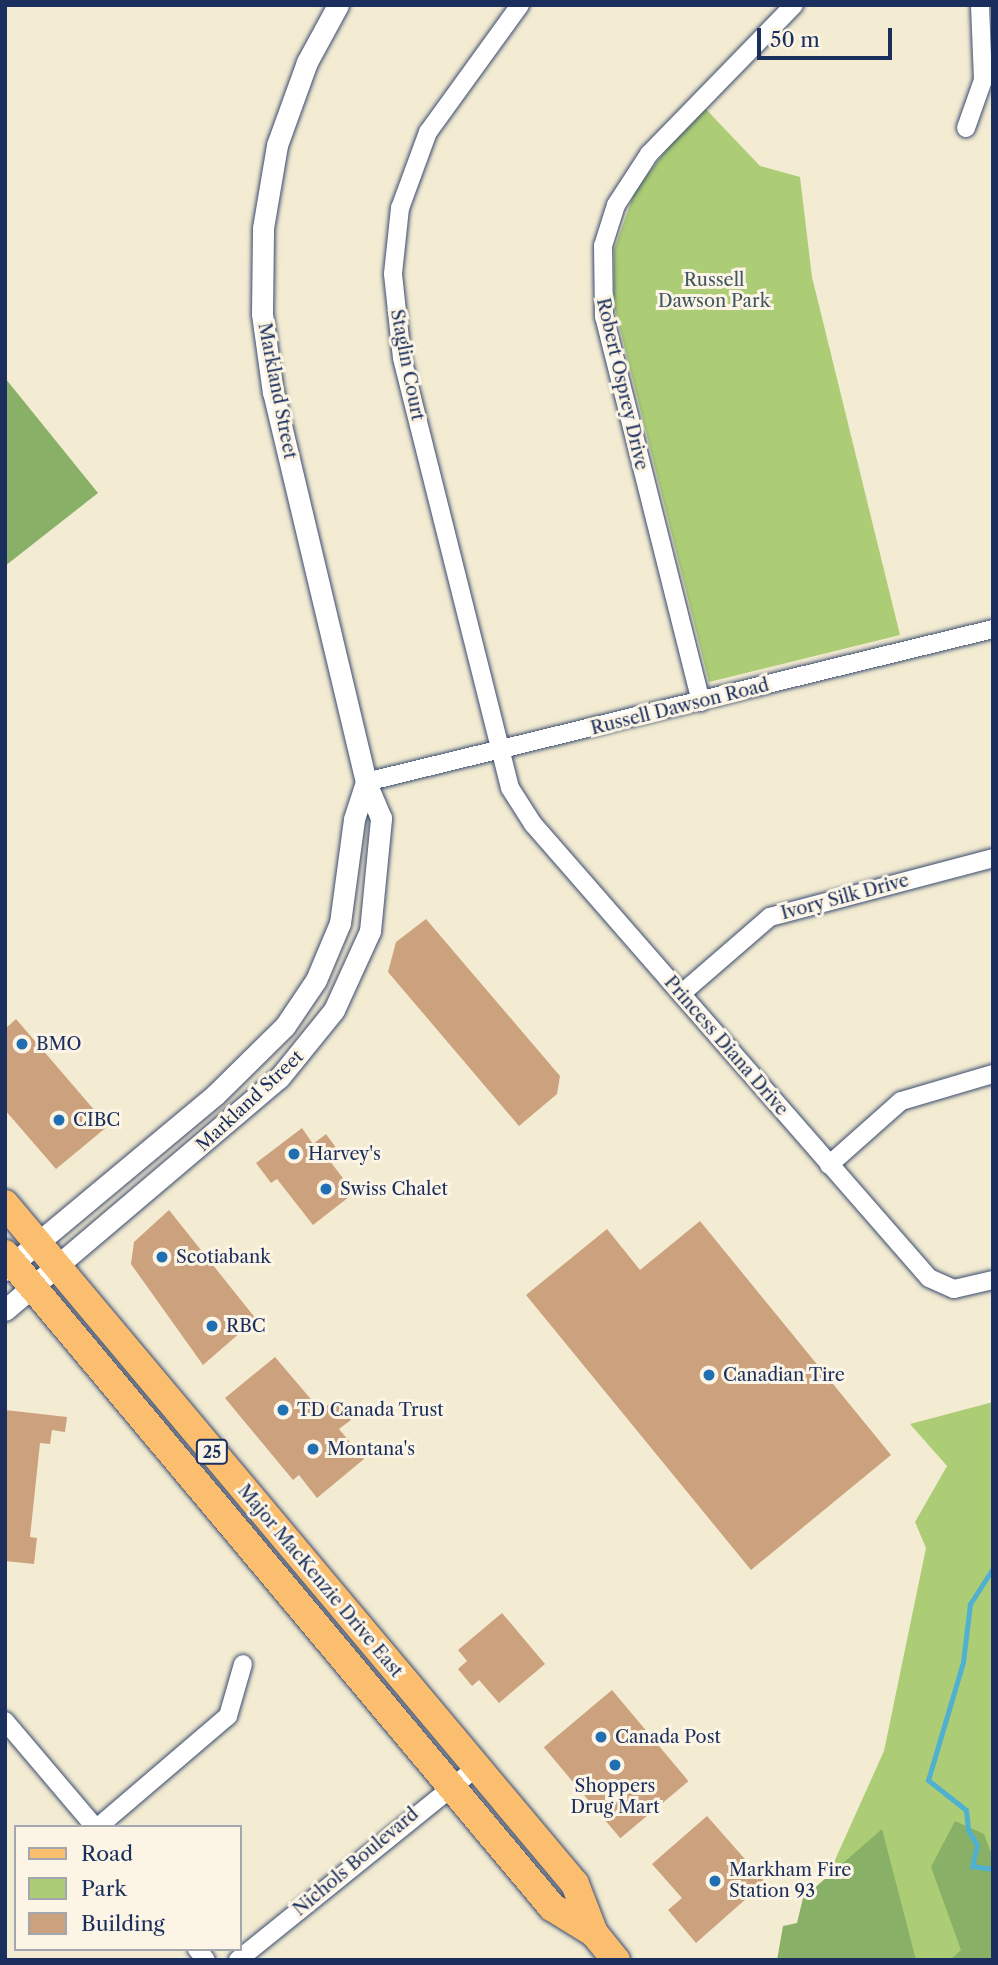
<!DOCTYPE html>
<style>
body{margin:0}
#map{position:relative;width:998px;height:1965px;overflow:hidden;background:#f3ecd2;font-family:"Libre Caslon Text",serif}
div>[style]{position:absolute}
.green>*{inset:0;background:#accd76}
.forest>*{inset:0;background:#89b067}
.stream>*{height:5px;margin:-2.5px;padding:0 2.5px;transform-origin:2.5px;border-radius:2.5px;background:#50b0cf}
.building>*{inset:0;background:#cca17e;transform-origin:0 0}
.roads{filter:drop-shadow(0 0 2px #3b4b6f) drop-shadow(0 0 2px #3b4b6f)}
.minor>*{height:18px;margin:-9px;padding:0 9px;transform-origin:9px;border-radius:9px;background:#fff}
.tertiary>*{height:21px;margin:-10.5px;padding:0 10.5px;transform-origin:10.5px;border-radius:10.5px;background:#fff}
.primary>*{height:28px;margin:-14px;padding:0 14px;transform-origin:14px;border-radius:14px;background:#fbbe6e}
.dots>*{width:19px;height:19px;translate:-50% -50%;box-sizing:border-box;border:4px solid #fcf5e5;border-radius:50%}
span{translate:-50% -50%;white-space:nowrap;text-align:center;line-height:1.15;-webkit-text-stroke:6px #fcf5e5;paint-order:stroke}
.shield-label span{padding:2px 5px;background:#fcf5e5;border:2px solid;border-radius:5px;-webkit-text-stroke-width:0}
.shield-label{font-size:16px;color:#1b2f5e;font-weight:700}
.park-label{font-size:18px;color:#3f5664}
.street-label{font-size:18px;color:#1b2f5e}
.poi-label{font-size:18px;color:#1b2f5e}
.left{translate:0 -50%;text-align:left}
.frame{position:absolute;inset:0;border:7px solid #1b2f5e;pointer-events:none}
.legend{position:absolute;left:14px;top:1825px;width:228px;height:126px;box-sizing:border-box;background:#fcf5e5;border:2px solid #a2a6af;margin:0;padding:9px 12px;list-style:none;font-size:21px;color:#1b2f5e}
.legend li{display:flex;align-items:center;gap:14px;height:35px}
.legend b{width:35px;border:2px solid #a2a6af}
.scale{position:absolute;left:757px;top:28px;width:135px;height:32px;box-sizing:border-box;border:4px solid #1b2f5e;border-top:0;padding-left:9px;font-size:21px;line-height:24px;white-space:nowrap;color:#1b2f5e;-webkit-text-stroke:5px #fcf5e5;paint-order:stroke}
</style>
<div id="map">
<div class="green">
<div style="clip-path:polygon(701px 104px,760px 166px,800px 177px,812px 277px,900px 635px,709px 682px,614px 305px,614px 250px,635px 191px)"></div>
<div style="clip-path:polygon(993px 1402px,993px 1960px,790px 1960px,884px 1751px,926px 1548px,915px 1522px,947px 1466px,910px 1424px)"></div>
</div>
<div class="forest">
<div style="clip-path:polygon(5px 378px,98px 493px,5px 566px)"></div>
<div style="clip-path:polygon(955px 1821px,984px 1834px,993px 1858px,993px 1960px,950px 1960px,961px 1950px,931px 1867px)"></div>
<div style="clip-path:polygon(882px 1829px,916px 1960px,777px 1960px,783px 1926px,797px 1923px,803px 1898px)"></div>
</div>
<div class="stream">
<div style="left:993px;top:1568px;width:43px;rotate:122.6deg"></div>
<div style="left:970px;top:1604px;width:58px;rotate:96.9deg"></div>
<div style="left:963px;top:1662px;width:123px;rotate:106.5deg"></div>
<div style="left:928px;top:1780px;width:48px;rotate:38.3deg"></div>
<div style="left:966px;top:1810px;width:20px;rotate:84deg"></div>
<div style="left:968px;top:1830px;width:17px;rotate:59deg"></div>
<div style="left:977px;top:1845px;width:22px;rotate:103deg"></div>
<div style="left:972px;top:1866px;width:21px;rotate:8deg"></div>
</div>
<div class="building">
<div style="clip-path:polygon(426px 919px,560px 1076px,557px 1094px,519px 1126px,388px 972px,396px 942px)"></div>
<div style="clip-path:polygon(16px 1019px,108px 1126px,56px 1169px,5px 1110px,5px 1029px)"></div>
<div style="clip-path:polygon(302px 1128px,313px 1144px,326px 1134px,337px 1149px,327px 1157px,354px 1193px,313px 1225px,277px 1179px,271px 1183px,256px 1163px)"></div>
<div style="clip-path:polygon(169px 1210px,256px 1319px,203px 1365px,131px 1264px,134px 1242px)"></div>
<div style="clip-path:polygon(700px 1221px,891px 1455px,751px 1570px,526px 1295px,607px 1229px,640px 1270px)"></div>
<div style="clip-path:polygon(275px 1357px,321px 1411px,334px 1400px,351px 1420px,339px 1429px,364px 1459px,317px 1498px,299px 1475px,293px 1480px,225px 1398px)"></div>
<div style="clip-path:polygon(5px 1410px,67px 1417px,65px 1432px,52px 1430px,50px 1444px,40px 1443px,30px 1537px,37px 1538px,34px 1564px,5px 1561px)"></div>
<div style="clip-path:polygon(502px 1613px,545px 1664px,499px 1703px,479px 1680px,472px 1686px,458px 1669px,467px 1661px,458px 1650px)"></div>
<div style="left:612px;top:1690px;width:119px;height:89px;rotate:50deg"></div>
<div style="clip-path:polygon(707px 1816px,765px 1882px,696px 1943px,668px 1910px,682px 1898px,652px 1864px)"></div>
</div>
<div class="roads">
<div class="minor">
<div style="left:520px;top:5px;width:157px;rotate:125.9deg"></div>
<div style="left:428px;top:132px;width:81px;rotate:110.2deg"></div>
<div style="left:400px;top:208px;width:66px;rotate:96.1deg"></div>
<div style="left:393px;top:274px;width:84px;rotate:83.9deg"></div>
<div style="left:402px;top:358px;width:443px;rotate:75.9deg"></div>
<div style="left:510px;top:788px;width:43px;rotate:57.4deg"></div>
<div style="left:533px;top:824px;width:602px;rotate:48.9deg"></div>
<div style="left:929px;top:1278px;width:27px;rotate:24deg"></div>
<div style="left:954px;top:1289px;width:40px;rotate:-13deg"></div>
<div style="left:966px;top:128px;width:51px;rotate:-70.5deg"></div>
<div style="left:983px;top:80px;width:75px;rotate:-92.3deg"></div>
<div style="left:701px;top:702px;width:397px;rotate:-104.1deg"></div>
<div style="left:604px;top:317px;width:71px;rotate:-90.8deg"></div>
<div style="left:603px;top:246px;width:43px;rotate:-72.4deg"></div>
<div style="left:616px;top:205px;width:61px;rotate:-57.1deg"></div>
<div style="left:649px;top:154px;width:208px;rotate:-45.8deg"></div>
<div style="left:366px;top:782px;width:645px;rotate:-13.71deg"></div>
<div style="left:681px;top:994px;width:118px;rotate:-40.9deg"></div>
<div style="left:770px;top:917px;width:231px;rotate:-14.8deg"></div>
<div style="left:829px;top:1165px;width:96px;rotate:-41.6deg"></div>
<div style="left:901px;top:1101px;width:96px;rotate:-16.4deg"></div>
<div style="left:5px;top:1721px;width:139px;rotate:49.7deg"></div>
<div style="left:98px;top:1827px;width:171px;rotate:-40.5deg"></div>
<div style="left:228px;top:1716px;width:54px;rotate:-73.9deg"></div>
<div style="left:197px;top:1949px;width:14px;rotate:51deg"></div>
<div style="left:238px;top:1960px;width:306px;rotate:-38.9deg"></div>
</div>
<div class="tertiary">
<div style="left:5px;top:1270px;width:273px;rotate:-39.8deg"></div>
<div style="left:215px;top:1095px;width:98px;rotate:-44.6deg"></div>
<div style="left:285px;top:1026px;width:55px;rotate:-56deg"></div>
<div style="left:316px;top:980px;width:62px;rotate:-67.2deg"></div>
<div style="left:340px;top:923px;width:105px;rotate:-82.3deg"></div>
<div style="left:354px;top:819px;width:39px;rotate:-72deg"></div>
<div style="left:5px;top:1310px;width:359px;rotate:-40.3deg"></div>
<div style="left:279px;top:1078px;width:87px;rotate:-51deg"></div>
<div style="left:334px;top:1010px;width:87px;rotate:-65.5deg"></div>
<div style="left:370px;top:931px;width:114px;rotate:-84.4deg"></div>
<div style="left:381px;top:818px;width:39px;rotate:-113deg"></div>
<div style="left:366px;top:782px;width:400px;rotate:-103.4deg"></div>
<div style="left:273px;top:393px;width:80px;rotate:-97.9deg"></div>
<div style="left:262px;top:314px;width:86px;rotate:-89.3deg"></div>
<div style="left:263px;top:228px;width:84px;rotate:-80.4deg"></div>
<div style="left:277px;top:145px;width:88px;rotate:-70.1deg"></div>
<div style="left:307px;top:62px;width:65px;rotate:-61.5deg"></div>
</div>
<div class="primary">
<div style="left:5px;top:1204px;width:887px;rotate:50.03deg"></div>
<div style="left:575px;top:1884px;width:53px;rotate:68.8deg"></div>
<div style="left:5px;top:1254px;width:852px;rotate:50.05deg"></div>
<div style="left:552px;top:1907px;width:49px;rotate:31.8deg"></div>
<div style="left:594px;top:1933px;width:35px;rotate:51deg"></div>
</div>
</div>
<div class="dots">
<div style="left:22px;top:1044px;background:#1f6fb2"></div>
<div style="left:59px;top:1120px;background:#1f6fb2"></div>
<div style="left:294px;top:1154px;background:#1f6fb2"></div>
<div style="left:326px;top:1189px;background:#1f6fb2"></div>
<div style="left:162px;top:1257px;background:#1f6fb2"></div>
<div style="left:212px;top:1326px;background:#1f6fb2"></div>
<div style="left:709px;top:1375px;background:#1f6fb2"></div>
<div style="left:283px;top:1410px;background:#1f6fb2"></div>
<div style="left:313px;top:1449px;background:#1f6fb2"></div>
<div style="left:601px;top:1737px;background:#1f6fb2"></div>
<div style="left:615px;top:1765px;background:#1f6fb2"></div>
<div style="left:715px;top:1881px;background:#1f6fb2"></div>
</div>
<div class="shield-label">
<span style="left:212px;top:1452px">25</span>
</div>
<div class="park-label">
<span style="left:714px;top:291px">Russell<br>Dawson Park</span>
</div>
<div class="street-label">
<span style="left:407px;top:365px;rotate:79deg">Staglin Court</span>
<span style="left:622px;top:384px;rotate:77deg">Robert Osprey Drive</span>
<span style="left:277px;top:391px;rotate:79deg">Markland Street</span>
<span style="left:680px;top:707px;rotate:-14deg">Russell Dawson Road</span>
<span style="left:845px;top:897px;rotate:-15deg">Ivory Silk Drive</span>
<span style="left:726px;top:1046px;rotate:49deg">Princess Diana Drive</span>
<span style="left:250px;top:1101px;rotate:-43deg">Markland Street</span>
<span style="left:320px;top:1581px;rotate:50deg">Major MacKenzie Drive East</span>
<span style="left:356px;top:1862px;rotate:-40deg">Nichols Boulevard</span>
</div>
<div class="poi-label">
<span class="left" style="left:36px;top:1044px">BMO</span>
<span class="left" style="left:73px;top:1120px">CIBC</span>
<span class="left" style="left:308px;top:1154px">Harvey's</span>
<span class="left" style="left:340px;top:1189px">Swiss Chalet</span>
<span class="left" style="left:176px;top:1257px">Scotiabank</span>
<span class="left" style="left:226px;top:1326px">RBC</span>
<span class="left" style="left:723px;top:1375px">Canadian Tire</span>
<span class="left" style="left:297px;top:1410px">TD Canada Trust</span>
<span class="left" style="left:327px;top:1449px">Montana's</span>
<span class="left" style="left:615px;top:1737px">Canada Post</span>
<span style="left:615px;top:1797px">Shoppers<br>Drug Mart</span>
<span class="left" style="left:729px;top:1881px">Markham Fire<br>Station 93</span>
</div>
<div class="frame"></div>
<ul class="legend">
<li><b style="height:9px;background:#fbbe6e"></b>Road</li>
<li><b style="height:19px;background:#accd76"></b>Park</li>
<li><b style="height:19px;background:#cca17e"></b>Building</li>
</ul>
<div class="scale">50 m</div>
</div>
